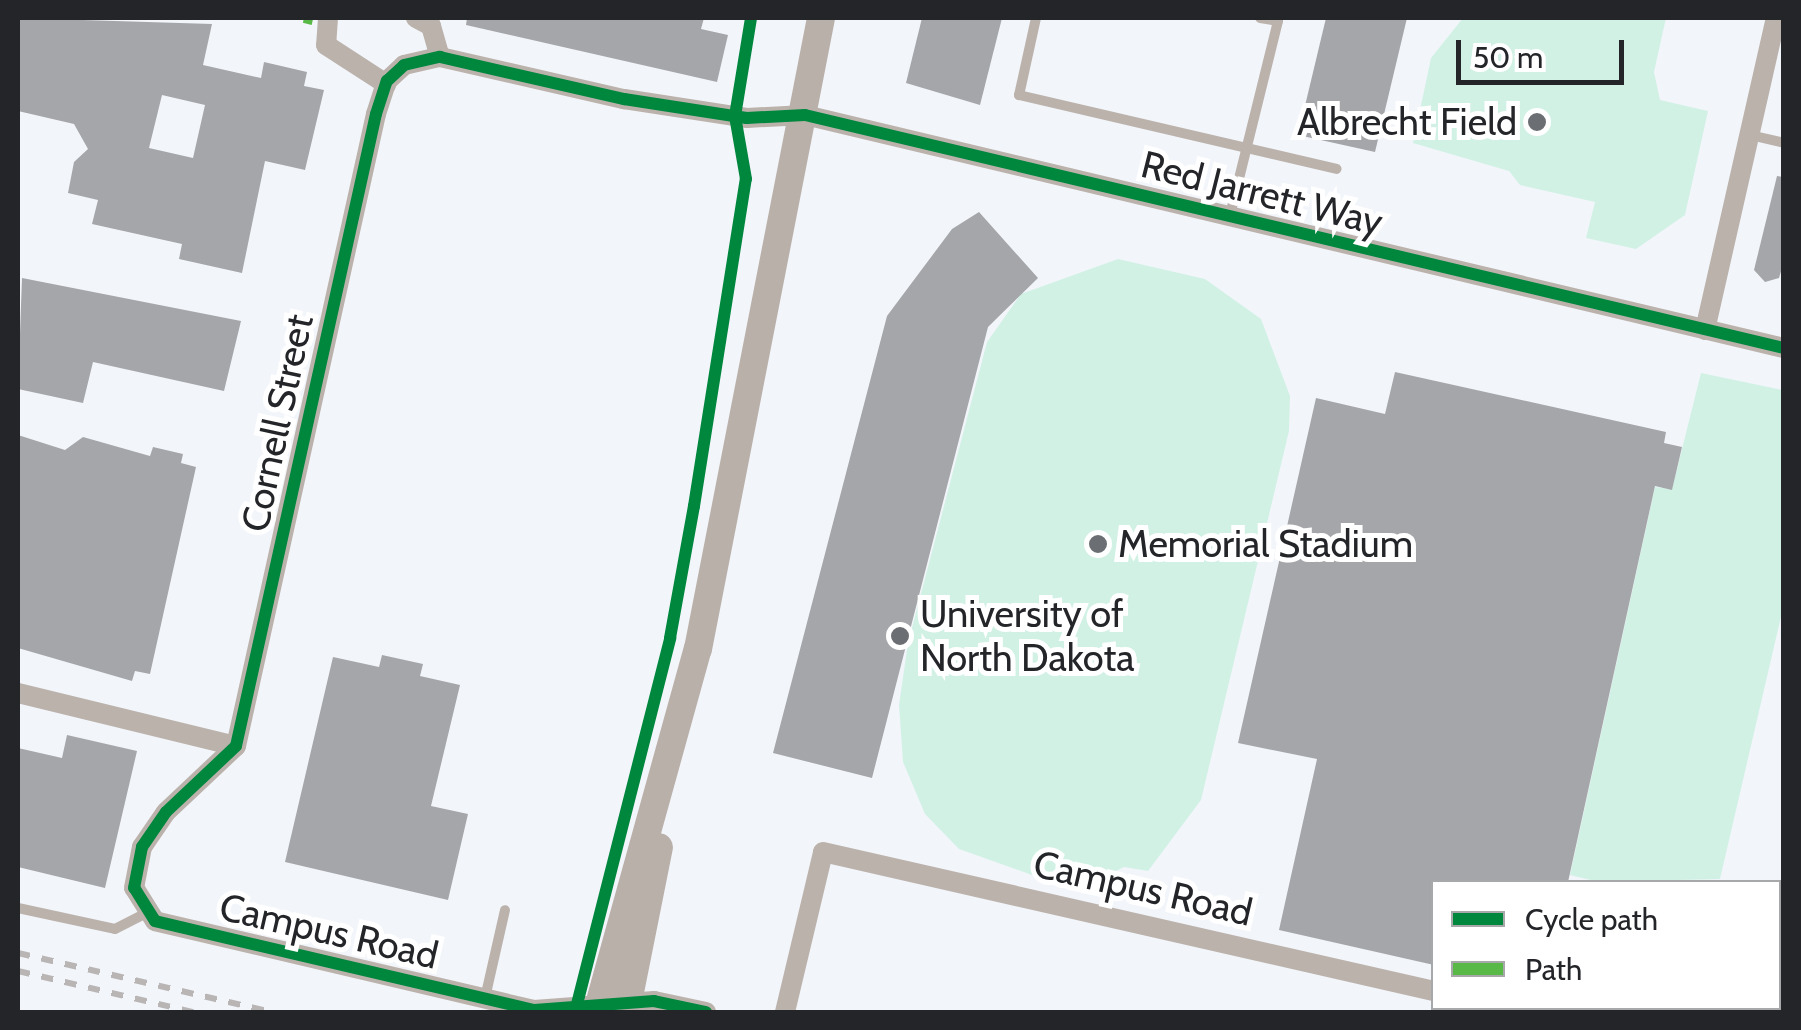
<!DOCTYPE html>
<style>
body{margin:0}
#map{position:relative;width:1801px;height:1030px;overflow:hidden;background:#f2f5fa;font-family:Cabin,sans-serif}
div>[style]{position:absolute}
.green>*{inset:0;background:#d2f1e5}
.building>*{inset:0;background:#a5a6a9}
.lane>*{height:10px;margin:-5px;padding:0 5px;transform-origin:5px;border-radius:5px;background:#bbb2ac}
.street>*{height:20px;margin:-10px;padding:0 10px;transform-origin:10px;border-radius:10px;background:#bbb2ac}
.secondary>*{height:28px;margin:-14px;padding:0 14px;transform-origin:14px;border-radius:14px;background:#bab0aa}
.rail>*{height:6px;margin-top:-3px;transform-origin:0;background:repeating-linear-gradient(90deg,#b9b5b4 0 12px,transparent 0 24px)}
.secondary-bridge>*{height:28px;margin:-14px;padding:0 14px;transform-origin:14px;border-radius:14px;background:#bab0aa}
.quiet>*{height:10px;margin-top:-5px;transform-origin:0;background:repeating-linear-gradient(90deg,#58b947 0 20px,transparent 0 30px)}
.cycleway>*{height:12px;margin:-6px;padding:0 6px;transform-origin:6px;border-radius:6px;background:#00873e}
.dots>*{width:28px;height:28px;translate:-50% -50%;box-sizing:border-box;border:5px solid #fff;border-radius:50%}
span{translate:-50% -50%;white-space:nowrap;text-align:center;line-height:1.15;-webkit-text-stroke:10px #fff;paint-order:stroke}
.poi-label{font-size:38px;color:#232529}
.right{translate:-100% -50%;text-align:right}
.left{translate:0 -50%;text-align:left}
.street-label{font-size:38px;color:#232529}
.frame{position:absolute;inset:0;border:20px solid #232529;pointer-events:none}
.legend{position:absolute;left:1431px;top:880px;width:350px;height:130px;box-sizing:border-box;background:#fff;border:2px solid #a7a8a9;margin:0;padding:12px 18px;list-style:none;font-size:30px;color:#232529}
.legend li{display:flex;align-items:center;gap:20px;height:50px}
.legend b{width:50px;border:2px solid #a7a8a9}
.scale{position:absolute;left:1456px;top:40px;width:168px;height:45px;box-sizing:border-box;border:5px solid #232529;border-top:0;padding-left:12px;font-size:30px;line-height:35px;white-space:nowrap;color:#232529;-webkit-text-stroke:8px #fff;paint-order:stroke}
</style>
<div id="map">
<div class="green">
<div style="clip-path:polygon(1463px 18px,1666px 18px,1654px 72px,1660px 100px,1708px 111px,1685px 215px,1636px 249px,1586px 238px,1595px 202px,1520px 185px,1509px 171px,1413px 143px,1431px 58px)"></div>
<div style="clip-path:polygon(1118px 259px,1205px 279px,1261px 319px,1290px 396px,1289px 431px,1201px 800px,1148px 871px,1124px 867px,1095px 881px,1046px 880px,959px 849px,925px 814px,903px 762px,899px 705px,908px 643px,987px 342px,1021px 294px)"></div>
<div style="clip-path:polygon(1701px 373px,1783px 390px,1783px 608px,1720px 879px,1599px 882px,1570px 875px,1655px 487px,1672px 489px)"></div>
</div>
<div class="building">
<div style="clip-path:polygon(evenodd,18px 18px,212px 24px,203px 65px,261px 78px,264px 62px,307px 72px,304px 86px,324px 90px,305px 170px,265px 161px,242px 273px,179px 259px,182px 244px,92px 224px,98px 200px,68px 193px,74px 162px,88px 149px,74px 124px,18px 111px,18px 18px,162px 95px,205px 105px,193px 158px,149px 148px,162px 95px)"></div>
<div style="clip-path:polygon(467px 18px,704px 18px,701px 29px,728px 35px,717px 82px,466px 25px)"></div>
<div style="clip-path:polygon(922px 18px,1002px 18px,980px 105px,906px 83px)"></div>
<div style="clip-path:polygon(1326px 18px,1407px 18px,1375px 152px,1298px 135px)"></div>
<div style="clip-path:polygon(1777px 176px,1784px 177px,1784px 261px,1779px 278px,1765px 282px,1754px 270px)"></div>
<div style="clip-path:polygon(979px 212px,1038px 278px,988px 327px,872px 778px,773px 753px,887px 316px,952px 229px)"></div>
<div style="clip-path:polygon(22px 278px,241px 321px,224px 391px,93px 362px,83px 403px,18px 389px)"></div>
<div style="clip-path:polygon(1395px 372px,1666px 432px,1664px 443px,1682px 447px,1672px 490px,1655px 486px,1568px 882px,1434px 882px,1434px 965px,1279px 930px,1317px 759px,1238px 743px,1316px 398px,1385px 414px)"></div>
<div style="clip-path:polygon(18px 435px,65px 450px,83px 437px,150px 456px,153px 447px,183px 454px,181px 463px,196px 467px,150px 674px,135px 671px,132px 681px,18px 648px)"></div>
<div style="clip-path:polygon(382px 655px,423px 664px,420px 676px,460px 685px,431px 806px,468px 814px,448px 900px,285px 862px,333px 657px,379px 667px)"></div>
<div style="clip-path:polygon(67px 735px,137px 751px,105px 888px,18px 867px,18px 748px,62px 758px)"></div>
</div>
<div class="lane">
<div style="left:1036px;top:18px;width:79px;rotate:102.4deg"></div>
<div style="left:1019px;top:95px;width:326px;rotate:13.1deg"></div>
<div style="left:1750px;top:135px;width:35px;rotate:13deg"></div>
<div style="left:1230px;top:215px;width:200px;rotate:-76.1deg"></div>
<div style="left:1278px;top:21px;width:18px;rotate:-171deg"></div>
<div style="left:18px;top:908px;width:99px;rotate:12.2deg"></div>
<div style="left:115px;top:929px;width:38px;rotate:-27deg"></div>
<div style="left:485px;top:998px;width:90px;rotate:-77.2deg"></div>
<div style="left:1723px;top:1008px;width:25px;rotate:9deg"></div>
<div style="left:1695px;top:1012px;width:4px;rotate:-63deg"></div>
</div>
<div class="street">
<div style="left:328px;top:18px;width:27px;rotate:94deg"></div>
<div style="left:326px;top:45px;width:72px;rotate:33deg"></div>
<div style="left:416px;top:18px;width:17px;rotate:28deg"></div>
<div style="left:431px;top:26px;width:32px;rotate:74deg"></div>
<div style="left:1705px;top:330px;width:320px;rotate:-77.2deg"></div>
<div style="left:18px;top:693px;width:224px;rotate:13.7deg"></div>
<div style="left:1507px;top:1008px;width:22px;rotate:10deg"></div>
<div style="left:706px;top:1012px;width:53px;rotate:-168.1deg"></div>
<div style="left:654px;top:1001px;width:120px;rotate:175.7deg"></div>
<div style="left:534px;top:1010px;width:389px;rotate:-166.8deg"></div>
<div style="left:155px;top:921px;width:39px;rotate:-122deg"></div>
<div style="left:134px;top:888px;width:42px;rotate:-79deg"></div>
<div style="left:142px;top:847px;width:42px;rotate:-55.6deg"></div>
<div style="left:166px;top:812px;width:96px;rotate:-43.3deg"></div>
<div style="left:236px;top:746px;width:647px;rotate:-77.51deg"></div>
<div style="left:376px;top:114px;width:35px;rotate:-72deg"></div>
<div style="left:387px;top:81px;width:23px;rotate:-43deg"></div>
<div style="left:404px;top:65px;width:37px;rotate:-13deg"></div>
<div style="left:440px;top:57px;width:189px;rotate:12.9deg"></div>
<div style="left:624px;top:99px;width:124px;rotate:8.8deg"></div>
<div style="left:747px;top:118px;width:58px;rotate:-3deg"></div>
<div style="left:805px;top:115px;width:1006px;rotate:13.39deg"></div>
<div style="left:785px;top:1012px;width:164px;rotate:-76.6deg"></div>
<div style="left:823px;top:852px;width:627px;rotate:12.82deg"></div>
</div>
<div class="secondary">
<div style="left:698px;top:649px;width:643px;rotate:-78.97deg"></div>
</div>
<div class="rail">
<div style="left:18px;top:953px;width:261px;rotate:13.1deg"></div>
<div style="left:18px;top:971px;width:180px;rotate:13.2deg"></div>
</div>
<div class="secondary-bridge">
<div style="left:597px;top:1012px;width:377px;rotate:-74.5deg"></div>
<div style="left:626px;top:1012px;width:168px;rotate:-78.7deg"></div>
</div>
<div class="quiet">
<div style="left:304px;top:18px;width:9px;rotate:13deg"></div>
</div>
<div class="cycleway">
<div style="left:575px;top:1012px;width:386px;rotate:-75.7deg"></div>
<div style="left:670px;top:638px;width:134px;rotate:-79.7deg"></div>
<div style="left:694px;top:506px;width:331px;rotate:-81deg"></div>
<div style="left:746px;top:179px;width:64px;rotate:-99.9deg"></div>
<div style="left:735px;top:116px;width:99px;rotate:-80.7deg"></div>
<div style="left:706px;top:1012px;width:53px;rotate:-168.1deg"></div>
<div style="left:654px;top:1001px;width:120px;rotate:175.7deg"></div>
<div style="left:534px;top:1010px;width:389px;rotate:-166.8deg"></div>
<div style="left:155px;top:921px;width:39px;rotate:-122deg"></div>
<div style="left:134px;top:888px;width:42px;rotate:-79deg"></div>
<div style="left:142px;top:847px;width:42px;rotate:-55.6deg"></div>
<div style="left:166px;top:812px;width:96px;rotate:-43.3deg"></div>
<div style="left:236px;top:746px;width:647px;rotate:-77.51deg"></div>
<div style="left:376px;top:114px;width:35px;rotate:-72deg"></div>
<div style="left:387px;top:81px;width:23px;rotate:-43deg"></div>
<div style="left:404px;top:65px;width:37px;rotate:-13deg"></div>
<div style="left:440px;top:57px;width:189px;rotate:12.9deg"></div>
<div style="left:624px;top:99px;width:124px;rotate:8.8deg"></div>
<div style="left:747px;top:118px;width:58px;rotate:-3deg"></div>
<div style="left:805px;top:115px;width:1006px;rotate:13.39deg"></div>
</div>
<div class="dots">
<div style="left:1537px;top:122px;background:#6b6e72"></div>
<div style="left:1098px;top:544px;background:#6b6e72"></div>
<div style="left:900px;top:636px;background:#6b6e72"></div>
</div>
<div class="poi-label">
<span class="right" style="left:1517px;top:122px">Albrecht Field</span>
<span class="left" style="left:1118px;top:544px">Memorial Stadium</span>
<span class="left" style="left:920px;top:636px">University of<br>North Dakota</span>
</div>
<div class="street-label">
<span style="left:1262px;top:193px;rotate:14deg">Red Jarrett Way</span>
<span style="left:277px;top:423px;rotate:-78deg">Cornell Street</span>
<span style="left:1143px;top:888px;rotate:13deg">Campus Road</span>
<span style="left:329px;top:931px;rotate:13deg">Campus Road</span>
</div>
<div class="frame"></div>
<ul class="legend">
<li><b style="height:12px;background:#00873e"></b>Cycle path</li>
<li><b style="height:12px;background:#58b947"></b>Path</li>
</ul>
<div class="scale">50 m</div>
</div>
